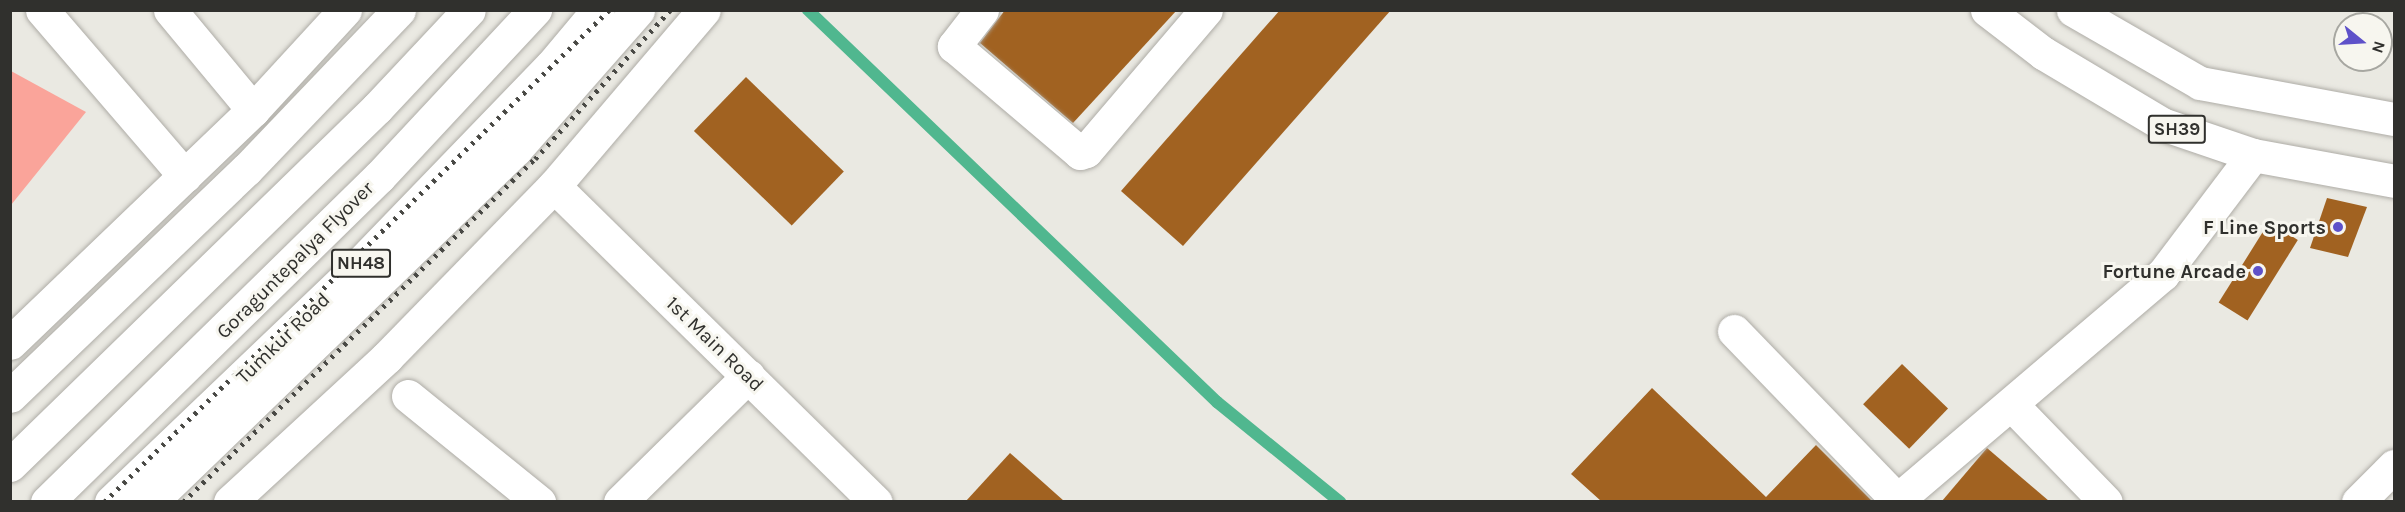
<!DOCTYPE html>
<style>
body{margin:0}
#map{position:relative;width:2405px;height:512px;overflow:hidden;background:#eae9e2;font-family:Karla,sans-serif}
div>[style]{position:absolute}
.green>*{inset:0;background:#faa49a}
.stream>*{height:12px;margin:-6px;padding:0 6px;transform-origin:6px;border-radius:6px;background:#50b78f}
.building>*{inset:0;background:#a16221;transform-origin:0 0}
.roads{filter:drop-shadow(0 0 2px #aeaca6) drop-shadow(0 0 2px #aeaca6)}
.street>*{height:33px;margin:-16.5px;padding:0 16.5px;transform-origin:16.5px;border-radius:16.5px;background:#fff}
.secondary>*{height:33px;margin:-16.5px;padding:0 16.5px;transform-origin:16.5px;border-radius:16.5px;background:#fff}
.primary>*{height:33px;margin:-16.5px;padding:0 16.5px;transform-origin:16.5px;border-radius:16.5px;background:#fff}
.highway>*{height:33px;margin:-16.5px;padding:0 16.5px;transform-origin:16.5px;border-radius:16.5px;background:#fff}
.rail>*{height:4.5px;margin-top:-2.25px;transform-origin:0;background:repeating-linear-gradient(90deg,#494945 0 3px,transparent 0 9px)}
.dots>*{width:16px;height:16px;translate:-50% -50%;box-sizing:border-box;border:3px solid #f7f6ef;border-radius:50%}
span{translate:-50% -50%;white-space:nowrap;text-align:center;line-height:1.15;-webkit-text-stroke:6px #f7f6ef;paint-order:stroke}
.shield-label span{padding:2px 4px;background:#f7f6ef;border:2px solid;border-radius:4px;-webkit-text-stroke-width:0}
.shield-label{font-size:18px;color:#30302d;font-weight:700}
.poi-label{font-size:20px;color:#30302d;font-weight:700}
.right{translate:-100% -50%;text-align:right}
.street-label{font-size:20px;color:#30302d}
.frame{position:absolute;inset:0;border:12px solid #30302d;pointer-events:none}
.north{position:absolute;left:2333px;top:12px;width:60px;height:60px;box-sizing:border-box;background:#f7f6ef;border:2px solid #a7a7a1;border-radius:50%;rotate:108deg;font-size:16px;font-weight:700;line-height:24px;text-align:center;color:#30302d}
.north::after{content:'';display:block;margin:auto;width:21px;height:27px;background:#5e51c9;clip-path:polygon(50% 0,100% 100%,50% 72%,0 100%)}
</style>
<div id="map">
<div class="green">
<div style="clip-path:polygon(11px 71px,86px 112px,11px 205px)"></div>
</div>
<div class="stream">
<div style="left:808px;top:10px;width:567px;rotate:43.78deg"></div>
<div style="left:1217px;top:402px;width:159px;rotate:39.1deg"></div>
</div>
<div class="building">
<div style="clip-path:polygon(1005px 10px,1177px 10px,1073px 123px,980px 43px)"></div>
<div style="clip-path:polygon(1280px 10px,1391px 10px,1183px 246px,1121px 191px)"></div>
<div style="left:746px;top:77px;width:136px;height:75px;rotate:44deg"></div>
<div style="clip-path:polygon(2327px 198px,2367px 207px,2348px 257px,2310px 248px)"></div>
<div style="left:2269px;top:222px;width:34px;height:95px;rotate:32deg"></div>
<div style="left:1902px;top:364px;width:64px;height:56px;rotate:44deg"></div>
<div style="clip-path:polygon(1652px 388px,1766px 497px,1816px 445px,1872px 501px,1601px 501px,1571px 474px)"></div>
<div style="clip-path:polygon(1987px 448px,2049px 501px,1942px 501px)"></div>
<div style="clip-path:polygon(1010px 453px,1064px 501px,966px 501px)"></div>
</div>
<div class="roads">
<div class="street">
<div style="left:42px;top:10px;width:219px;rotate:49.3deg"></div>
<div style="left:170px;top:10px;width:130px;rotate:50.3deg"></div>
<div style="left:982px;top:10px;width:46px;rotate:127.9deg"></div>
<div style="left:954px;top:46px;width:165px;rotate:40.3deg"></div>
<div style="left:1080px;top:153px;width:6px;rotate:-18deg"></div>
<div style="left:1086px;top:151px;width:185px;rotate:-49.6deg"></div>
<div style="left:554px;top:186px;width:451px;rotate:44.5deg"></div>
<div style="left:1734px;top:331px;width:238px;rotate:46deg"></div>
<div style="left:408px;top:396px;width:169px;rotate:39deg"></div>
<div style="left:2011px;top:404px;width:136px;rotate:45.9deg"></div>
<div style="left:620px;top:502px;width:180px;rotate:-44.5deg"></div>
<div style="left:1895px;top:502px;width:352px;rotate:-40.4deg"></div>
<div style="left:2163px;top:274px;width:149px;rotate:-52.9deg"></div>
<div style="left:2358px;top:502px;width:51px;rotate:-45deg"></div>
</div>
<div class="secondary">
<div style="left:10px;top:343px;width:337px;rotate:-43.8deg"></div>
<div style="left:253px;top:110px;width:136px;rotate:-47.4deg"></div>
<div style="left:151px;top:502px;width:508px;rotate:-44.04deg"></div>
<div style="left:516px;top:149px;width:185px;rotate:-48.7deg"></div>
<div style="left:230px;top:502px;width:214px;rotate:-42.7deg"></div>
<div style="left:387px;top:357px;width:239px;rotate:-45.7deg"></div>
<div style="left:554px;top:186px;width:231px;rotate:-49.6deg"></div>
</div>
<div class="primary">
<div style="left:1987px;top:10px;width:71px;rotate:37.5deg"></div>
<div style="left:2043px;top:53px;width:139px;rotate:30.8deg"></div>
<div style="left:2162px;top:124px;width:96px;rotate:18.8deg"></div>
<div style="left:2253px;top:155px;width:143px;rotate:10.4deg"></div>
<div style="left:2073px;top:10px;width:146px;rotate:29.9deg"></div>
<div style="left:2200px;top:83px;width:197px;rotate:10.5deg"></div>
</div>
<div class="highway">
<div style="left:10px;top:396px;width:328px;rotate:-43.8deg"></div>
<div style="left:247px;top:169px;width:220px;rotate:-46.3deg"></div>
<div style="left:10px;top:465px;width:512px;rotate:-44.21deg"></div>
<div style="left:377px;top:108px;width:134px;rotate:-46.8deg"></div>
<div style="left:47px;top:502px;width:465px;rotate:-44.4deg"></div>
<div style="left:379px;top:177px;width:229px;rotate:-47deg"></div>
<div style="left:111px;top:502px;width:332px;rotate:-43.7deg"></div>
<div style="left:351px;top:273px;width:288px;rotate:-46deg"></div>
<div style="left:551px;top:66px;width:73px;rotate:-50deg"></div>
</div>
</div>
<div class="rail">
<div style="left:104px;top:502px;width:705px;rotate:-44.25deg"></div>
<div style="left:183px;top:502px;width:491px;rotate:-44.3deg"></div>
<div style="left:535px;top:159px;width:201px;rotate:-47.8deg"></div>
</div>
<div class="dots">
<div style="left:2338px;top:227px;background:#5e51c9"></div>
<div style="left:2258px;top:271px;background:#5e51c9"></div>
</div>
<div class="shield-label">
<span style="left:2177px;top:129px">SH39</span>
<span style="left:361px;top:263px">NH48</span>
</div>
<div class="poi-label">
<span class="right" style="left:2326px;top:227px">F Line Sports</span>
<span class="right" style="left:2246px;top:271px">Fortune Arcade</span>
</div>
<div class="street-label">
<span style="left:295px;top:260px;rotate:-45deg">Goraguntepalya Flyover</span>
<span style="left:283px;top:338px;rotate:-44deg">Tumkur Road</span>
<span style="left:715px;top:344px;rotate:44deg">1st Main Road</span>
</div>
<div class="frame"></div>
<div class="north">N</div>
</div>
